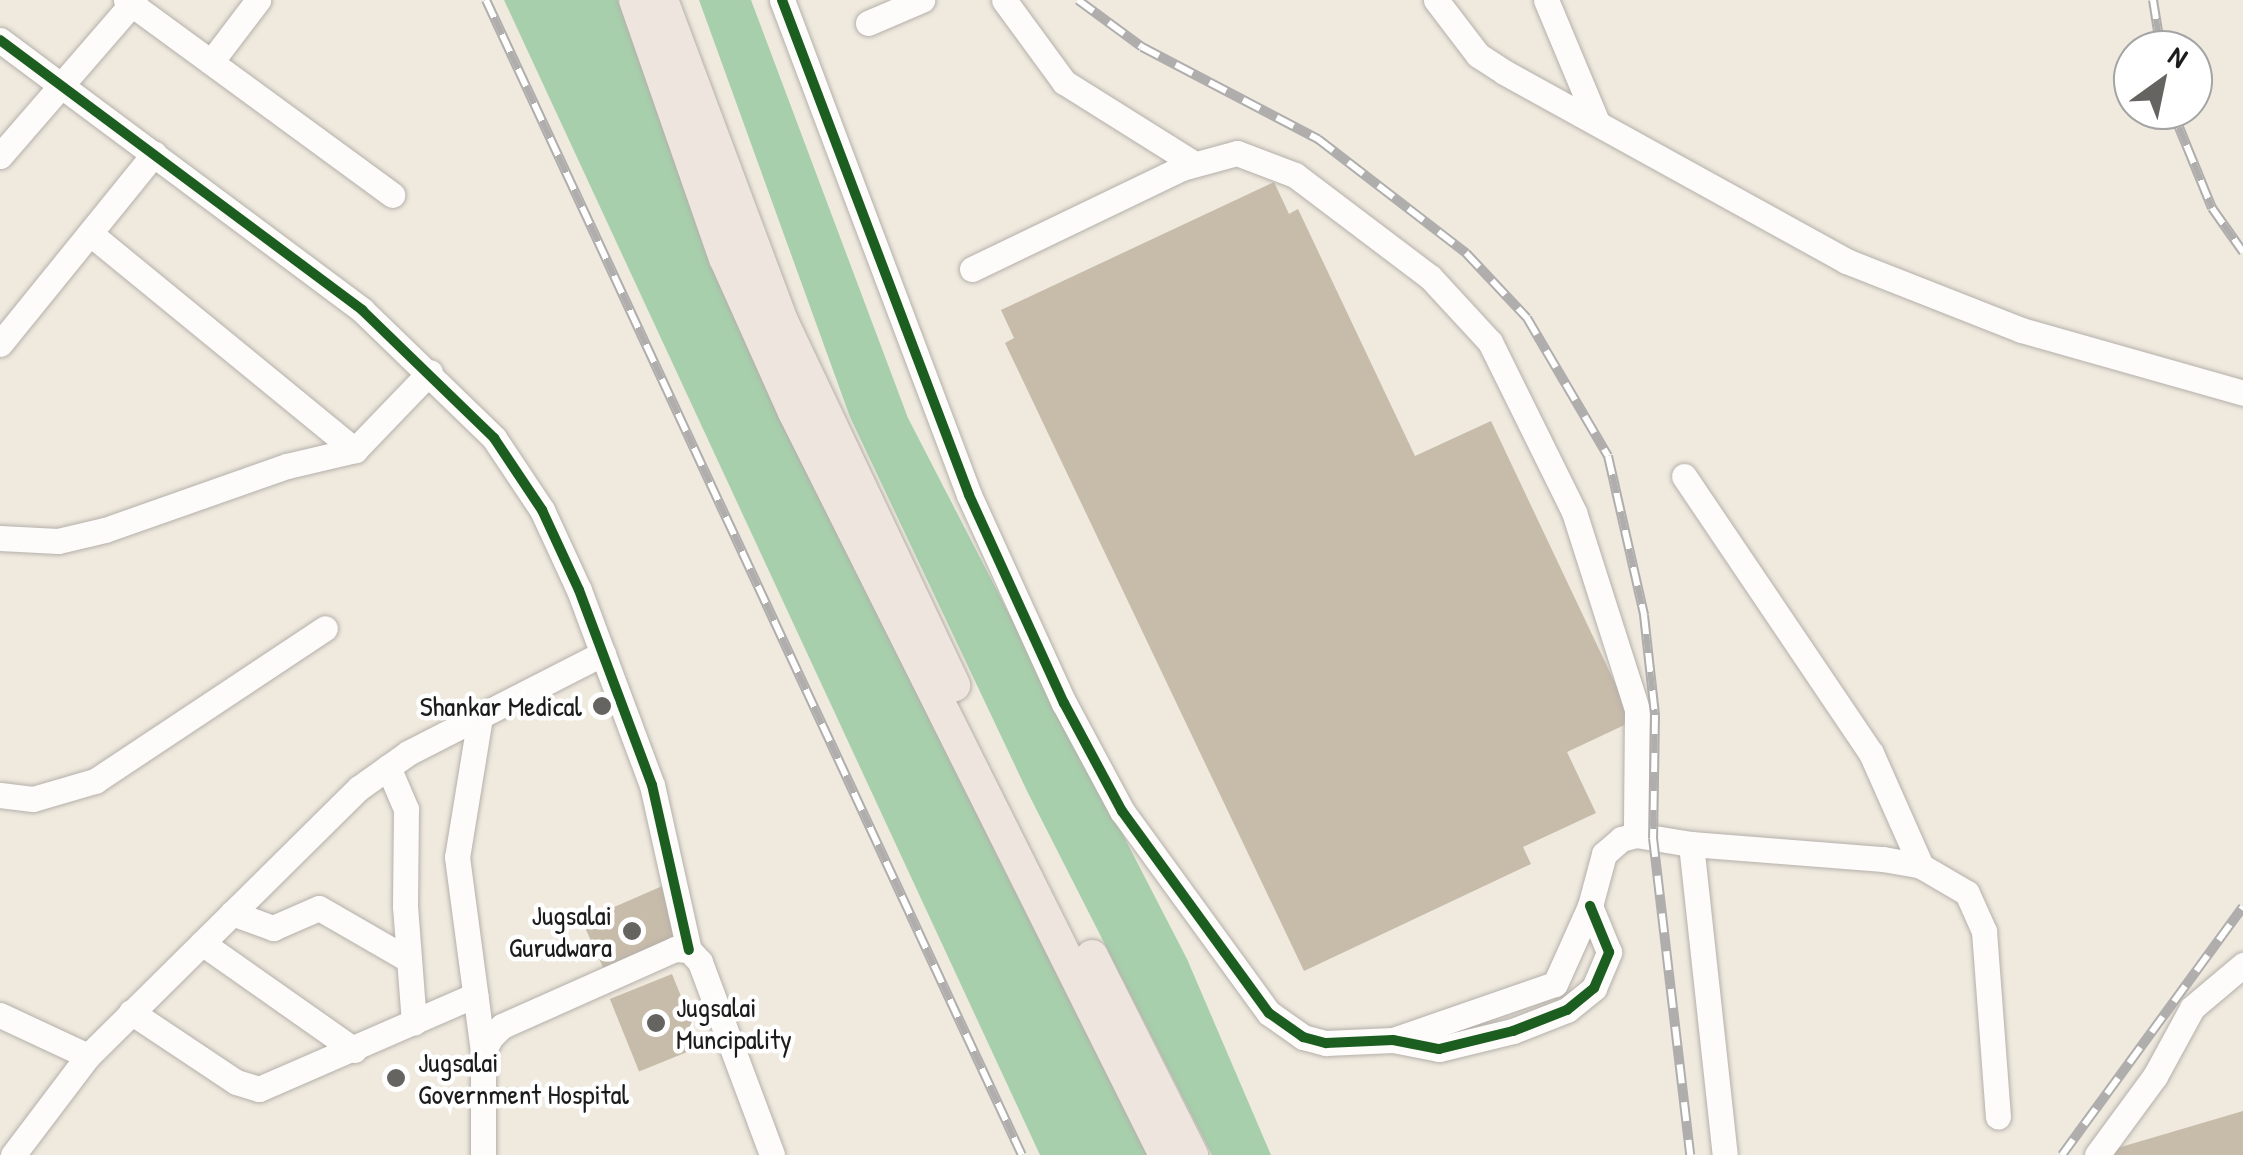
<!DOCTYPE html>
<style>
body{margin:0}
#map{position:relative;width:2243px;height:1155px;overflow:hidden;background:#efe9de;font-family:"Patrick Hand",sans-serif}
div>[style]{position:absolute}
.forest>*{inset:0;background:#a7cfac}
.building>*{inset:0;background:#c7bbaa;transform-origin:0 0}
.roads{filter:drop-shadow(0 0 2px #b4b0aa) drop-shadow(0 0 2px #b4b0aa)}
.minor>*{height:25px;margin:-12.5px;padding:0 12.5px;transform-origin:12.5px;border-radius:12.5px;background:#fdfcfa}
.major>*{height:32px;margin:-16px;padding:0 16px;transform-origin:16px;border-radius:16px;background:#eee6de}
.rail>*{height:10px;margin-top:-5px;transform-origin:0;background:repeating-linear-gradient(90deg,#fff 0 19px,#afaead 0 38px);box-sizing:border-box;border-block:2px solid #afaead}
.cycleway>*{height:10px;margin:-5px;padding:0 5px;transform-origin:5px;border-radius:5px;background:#1b5e20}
.dots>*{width:28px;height:28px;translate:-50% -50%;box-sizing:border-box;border:5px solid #fff;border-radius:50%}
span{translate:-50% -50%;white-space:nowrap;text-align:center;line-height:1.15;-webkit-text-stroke:9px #fff;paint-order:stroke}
.poi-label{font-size:28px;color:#1c1c1c}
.right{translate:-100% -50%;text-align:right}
.left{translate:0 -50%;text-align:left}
.north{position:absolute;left:2113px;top:30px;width:100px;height:100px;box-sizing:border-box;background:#fff;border:2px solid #a4a4a4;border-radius:50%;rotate:33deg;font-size:28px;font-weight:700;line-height:40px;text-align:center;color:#1c1c1c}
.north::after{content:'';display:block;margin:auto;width:35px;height:45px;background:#666460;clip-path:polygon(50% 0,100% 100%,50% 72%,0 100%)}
</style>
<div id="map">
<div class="forest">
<div style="clip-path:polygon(504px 0,627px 0,1154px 1155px,1040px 1155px)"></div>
<div style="clip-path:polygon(699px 0,751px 0,908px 418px,1187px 959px,1271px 1155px,1212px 1155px,1028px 793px,850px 417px)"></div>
</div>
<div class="building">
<div style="clip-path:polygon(1274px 182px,1289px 214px,1298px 209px,1415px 456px,1491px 421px,1633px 721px,1567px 752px,1596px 813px,1523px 847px,1531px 864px,1304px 971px,1005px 343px,1014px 338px,1001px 310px)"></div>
<div style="clip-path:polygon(667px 884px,679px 940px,606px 974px,582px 921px)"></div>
<div style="left:672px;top:974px;width:78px;height:67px;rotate:68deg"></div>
<div style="clip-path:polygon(2243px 1111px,2243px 1155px,2105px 1155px,2104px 1152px)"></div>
</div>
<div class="roads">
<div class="minor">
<div style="left:126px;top:0;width:330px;rotate:36.2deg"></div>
<div style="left:782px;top:0;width:529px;rotate:69.3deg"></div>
<div style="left:969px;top:495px;width:229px;rotate:65.5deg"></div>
<div style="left:1064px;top:703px;width:123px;rotate:61.8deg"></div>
<div style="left:1122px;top:811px;width:250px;rotate:54deg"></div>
<div style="left:1269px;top:1013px;width:42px;rotate:35.2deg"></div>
<div style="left:1303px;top:1037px;width:24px;rotate:15deg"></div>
<div style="left:1326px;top:1043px;width:67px;rotate:-2.6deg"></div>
<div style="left:1393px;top:1040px;width:47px;rotate:11.1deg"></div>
<div style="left:1439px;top:1049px;width:76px;rotate:-13.7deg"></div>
<div style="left:1513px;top:1031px;width:58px;rotate:-21.3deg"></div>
<div style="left:1567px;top:1010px;width:35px;rotate:-39deg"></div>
<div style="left:1594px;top:988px;width:39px;rotate:-67deg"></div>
<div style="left:1609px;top:952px;width:50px;rotate:-112.4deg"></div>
<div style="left:1004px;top:0;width:102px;rotate:53.8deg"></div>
<div style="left:1064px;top:82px;width:152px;rotate:32.1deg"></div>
<div style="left:1436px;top:0;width:69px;rotate:52.6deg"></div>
<div style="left:1478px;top:55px;width:31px;rotate:33deg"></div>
<div style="left:1504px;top:72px;width:391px;rotate:28.9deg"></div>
<div style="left:1846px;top:261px;width:188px;rotate:21.5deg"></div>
<div style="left:2021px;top:330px;width:231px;rotate:15.8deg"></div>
<div style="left:1546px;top:0;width:132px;rotate:67.3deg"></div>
<div style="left:868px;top:23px;width:59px;rotate:-23.1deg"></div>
<div style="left:0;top:40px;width:452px;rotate:36.7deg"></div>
<div style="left:362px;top:310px;width:184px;rotate:44.1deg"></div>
<div style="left:494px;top:438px;width:87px;rotate:56.3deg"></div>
<div style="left:542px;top:510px;width:88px;rotate:65.2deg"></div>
<div style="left:579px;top:590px;width:208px;rotate:69.5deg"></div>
<div style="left:652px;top:785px;width:169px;rotate:77.4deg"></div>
<div style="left:211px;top:62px;width:78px;rotate:-52.8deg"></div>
<div style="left:0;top:156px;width:206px;rotate:-49.1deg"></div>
<div style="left:92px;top:235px;width:340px;rotate:39.3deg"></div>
<div style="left:972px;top:269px;width:233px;rotate:-25.7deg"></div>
<div style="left:1182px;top:168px;width:57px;rotate:-15.3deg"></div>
<div style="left:1237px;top:153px;width:62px;rotate:20.8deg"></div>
<div style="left:1295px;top:175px;width:169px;rotate:37.1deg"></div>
<div style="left:1430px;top:277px;width:88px;rotate:47.3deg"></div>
<div style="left:1490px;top:342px;width:190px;rotate:63.7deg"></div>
<div style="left:1574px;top:512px;width:208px;rotate:72.3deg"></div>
<div style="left:1637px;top:710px;width:125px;rotate:90.5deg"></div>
<div style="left:0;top:344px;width:245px;rotate:-51deg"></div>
<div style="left:1684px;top:476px;width:334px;rotate:56deg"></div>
<div style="left:1871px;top:753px;width:124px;rotate:66.1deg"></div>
<div style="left:0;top:538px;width:58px;rotate:3deg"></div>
<div style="left:58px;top:541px;width:48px;rotate:-13.2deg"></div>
<div style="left:105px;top:530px;width:193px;rotate:-19.4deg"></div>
<div style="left:287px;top:466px;width:70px;rotate:-13.2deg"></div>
<div style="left:355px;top:450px;width:108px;rotate:-46.1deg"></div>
<div style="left:480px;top:717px;width:142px;rotate:99.3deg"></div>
<div style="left:457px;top:857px;width:198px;rotate:82.4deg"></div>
<div style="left:388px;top:767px;width:46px;rotate:66.8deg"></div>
<div style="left:406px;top:809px;width:97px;rotate:90.6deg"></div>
<div style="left:405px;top:906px;width:117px;rotate:85.6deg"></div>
<div style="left:0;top:795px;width:33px;rotate:7deg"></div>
<div style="left:33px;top:799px;width:65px;rotate:-16.2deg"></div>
<div style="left:95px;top:781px;width:276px;rotate:-33.6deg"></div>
<div style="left:1691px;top:844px;width:193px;rotate:4.5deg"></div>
<div style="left:1883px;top:859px;width:39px;rotate:10deg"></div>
<div style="left:1921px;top:866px;width:53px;rotate:30.4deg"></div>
<div style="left:1967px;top:893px;width:42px;rotate:65.9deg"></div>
<div style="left:1984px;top:931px;width:186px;rotate:85.7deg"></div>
<div style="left:232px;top:913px;width:44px;rotate:20.1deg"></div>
<div style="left:273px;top:928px;width:50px;rotate:-23.5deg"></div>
<div style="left:319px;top:908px;width:104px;rotate:30deg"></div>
<div style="left:202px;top:943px;width:186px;rotate:35.1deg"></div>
<div style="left:131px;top:1012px;width:126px;rotate:33.7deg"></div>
<div style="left:236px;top:1082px;width:24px;rotate:17deg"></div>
<div style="left:259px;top:1089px;width:236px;rotate:-23.5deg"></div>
<div style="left:0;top:1015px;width:97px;rotate:25deg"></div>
<div style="left:1393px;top:1040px;width:171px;rotate:-19.1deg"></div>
<div style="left:1555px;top:984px;width:85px;rotate:-65.8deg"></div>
<div style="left:1590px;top:906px;width:54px;rotate:-74.9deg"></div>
<div style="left:1604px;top:854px;width:23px;rotate:-41deg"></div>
<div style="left:1621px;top:839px;width:16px;rotate:-15deg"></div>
<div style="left:1636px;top:835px;width:56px;rotate:9.3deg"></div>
<div style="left:1691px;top:844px;width:313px;rotate:83.8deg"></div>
<div style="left:13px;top:1155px;width:124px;rotate:-52.9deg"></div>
<div style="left:88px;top:1056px;width:381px;rotate:-44.7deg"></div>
<div style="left:359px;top:788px;width:60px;rotate:-35.5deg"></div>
<div style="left:408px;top:753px;width:219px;rotate:-27.1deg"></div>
<div style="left:483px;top:1155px;width:102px;rotate:-90deg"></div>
<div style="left:483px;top:1053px;width:17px;rotate:-65deg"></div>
<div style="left:490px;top:1038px;width:17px;rotate:-45deg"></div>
<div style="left:502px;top:1026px;width:189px;rotate:-24deg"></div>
<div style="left:675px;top:949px;width:14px;rotate:4deg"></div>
<div style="left:689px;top:950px;width:16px;rotate:47deg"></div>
<div style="left:700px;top:962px;width:206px;rotate:69.5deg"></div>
<div style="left:2097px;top:1155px;width:98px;rotate:-53.7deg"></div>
<div style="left:2155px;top:1076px;width:77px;rotate:-61.4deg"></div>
<div style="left:2192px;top:1008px;width:67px;rotate:-40.1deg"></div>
</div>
<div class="major">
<div style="left:635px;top:0;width:273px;rotate:70.8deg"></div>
<div style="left:725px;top:258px;width:169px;rotate:65.9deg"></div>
<div style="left:794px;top:412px;width:830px;rotate:63.47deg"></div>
<div style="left:662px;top:0;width:343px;rotate:69.5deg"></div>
<div style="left:782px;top:321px;width:403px;rotate:64.7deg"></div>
<div style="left:1092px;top:956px;width:223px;rotate:63.3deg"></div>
</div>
</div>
<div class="rail">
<div style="left:486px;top:0;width:1273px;rotate:65.11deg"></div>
<div style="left:1078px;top:0;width:79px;rotate:36.3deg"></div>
<div style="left:1142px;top:47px;width:199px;rotate:27.6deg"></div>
<div style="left:1318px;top:139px;width:187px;rotate:37.6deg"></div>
<div style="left:1466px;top:253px;width:89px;rotate:46.8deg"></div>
<div style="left:1527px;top:318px;width:160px;rotate:59.6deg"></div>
<div style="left:1608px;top:456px;width:163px;rotate:77.2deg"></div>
<div style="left:1644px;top:615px;width:101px;rotate:83.7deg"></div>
<div style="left:1655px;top:715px;width:123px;rotate:90.9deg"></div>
<div style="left:1653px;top:838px;width:319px;rotate:83.3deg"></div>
<div style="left:2153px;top:0;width:51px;rotate:80.9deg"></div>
<div style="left:2172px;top:110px;width:106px;rotate:67.8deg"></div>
<div style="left:2212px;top:208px;width:54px;rotate:54.8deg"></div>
<div style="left:2062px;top:1155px;width:307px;rotate:-53.9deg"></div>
</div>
<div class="cycleway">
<div style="left:782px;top:0;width:529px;rotate:69.3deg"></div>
<div style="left:969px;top:495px;width:229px;rotate:65.5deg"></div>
<div style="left:1064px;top:703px;width:123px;rotate:61.8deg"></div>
<div style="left:1122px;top:811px;width:250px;rotate:54deg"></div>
<div style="left:1269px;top:1013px;width:42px;rotate:35.2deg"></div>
<div style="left:1303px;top:1037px;width:24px;rotate:15deg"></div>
<div style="left:1326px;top:1043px;width:67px;rotate:-2.6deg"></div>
<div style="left:1393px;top:1040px;width:47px;rotate:11.1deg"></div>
<div style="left:1439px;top:1049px;width:76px;rotate:-13.7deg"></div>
<div style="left:1513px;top:1031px;width:58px;rotate:-21.3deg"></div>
<div style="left:1567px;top:1010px;width:35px;rotate:-39deg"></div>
<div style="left:1594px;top:988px;width:39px;rotate:-67deg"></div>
<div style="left:1609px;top:952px;width:50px;rotate:-112.4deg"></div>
<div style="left:0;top:40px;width:452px;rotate:36.7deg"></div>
<div style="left:362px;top:310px;width:184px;rotate:44.1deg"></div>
<div style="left:494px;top:438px;width:87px;rotate:56.3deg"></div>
<div style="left:542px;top:510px;width:88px;rotate:65.2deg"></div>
<div style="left:579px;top:590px;width:208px;rotate:69.5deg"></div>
<div style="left:652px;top:785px;width:169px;rotate:77.4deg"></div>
</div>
<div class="dots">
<div style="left:602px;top:706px;background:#666460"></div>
<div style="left:632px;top:931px;background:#666460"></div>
<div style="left:656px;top:1023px;background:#666460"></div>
<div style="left:396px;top:1078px;background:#666460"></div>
</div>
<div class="poi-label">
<span class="right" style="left:582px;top:706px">Shankar Medical</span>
<span class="right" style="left:612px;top:931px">Jugsalai<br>Gurudwara</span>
<span class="left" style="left:676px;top:1023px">Jugsalai<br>Muncipality</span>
<span class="left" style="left:418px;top:1078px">Jugsalai<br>Government Hospital</span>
</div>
<div class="north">N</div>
</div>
